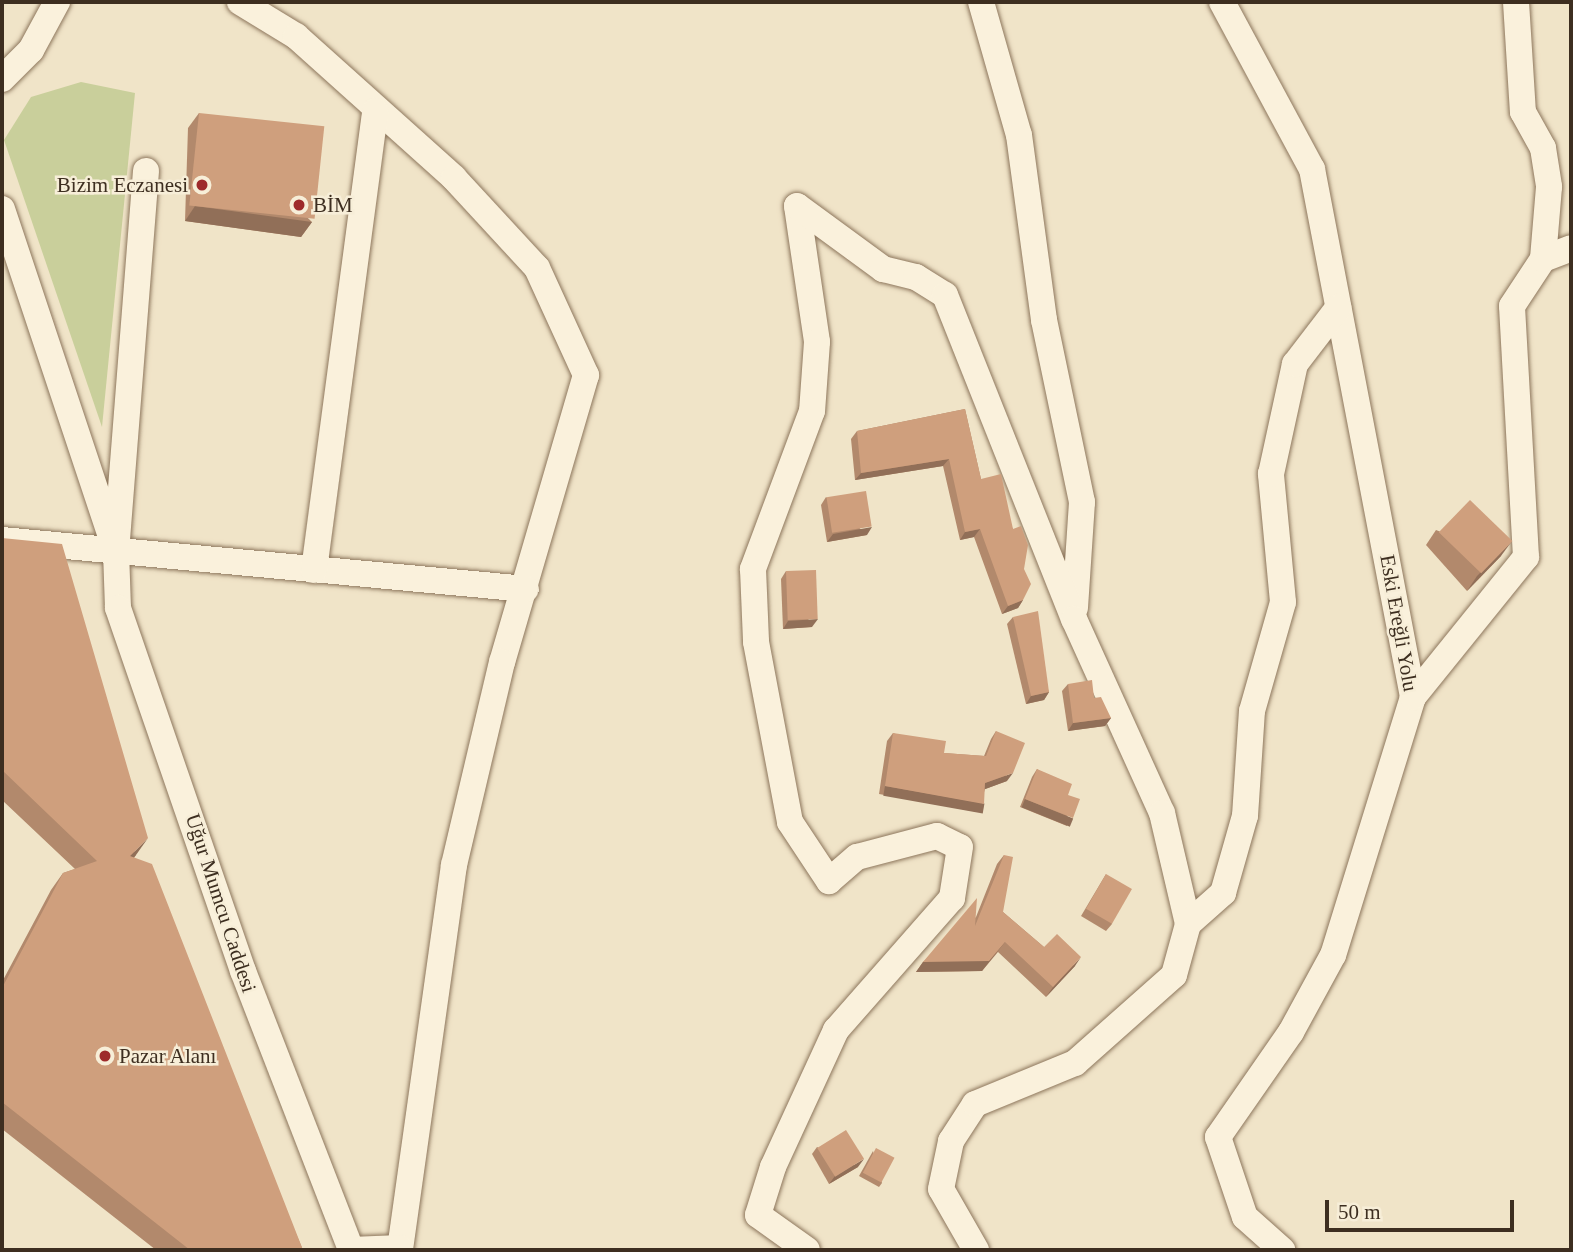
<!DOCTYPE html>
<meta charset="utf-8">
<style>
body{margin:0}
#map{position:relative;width:1573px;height:1252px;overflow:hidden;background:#f0e4c8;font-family:Georgia,serif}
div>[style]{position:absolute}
.green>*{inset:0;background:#c9cf9b}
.roads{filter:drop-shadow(0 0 2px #8d765c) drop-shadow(0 0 2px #8d765c)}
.minor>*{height:26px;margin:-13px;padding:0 13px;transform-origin:13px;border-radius:13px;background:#faf1dc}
.wall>*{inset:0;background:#b2896c}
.shaded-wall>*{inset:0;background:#916f58;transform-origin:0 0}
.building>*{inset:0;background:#cf9f7d;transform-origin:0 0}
.dots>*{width:19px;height:19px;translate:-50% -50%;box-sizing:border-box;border:4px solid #f7eed8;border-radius:50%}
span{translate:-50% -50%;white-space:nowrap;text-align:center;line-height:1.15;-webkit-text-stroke:5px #f7eed8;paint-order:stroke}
.poi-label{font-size:21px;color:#3d2e20}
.right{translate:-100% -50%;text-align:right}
.left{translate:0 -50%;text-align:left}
.street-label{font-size:21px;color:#3d2e20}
.frame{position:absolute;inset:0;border:4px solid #3d2e20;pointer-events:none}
.scale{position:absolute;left:1325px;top:1200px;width:189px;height:32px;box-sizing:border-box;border:4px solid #3d2e20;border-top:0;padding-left:9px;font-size:21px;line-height:24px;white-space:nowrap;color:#3d2e20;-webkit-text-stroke:5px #f7eed8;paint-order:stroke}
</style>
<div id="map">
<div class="green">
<div style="clip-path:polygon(81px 82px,135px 93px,102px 427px,4px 140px,31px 97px)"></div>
</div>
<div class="roads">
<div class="minor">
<div style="left:240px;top:2px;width:66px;rotate:31.3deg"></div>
<div style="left:296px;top:36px;width:212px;rotate:41.9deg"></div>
<div style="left:454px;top:178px;width:122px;rotate:47.3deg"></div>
<div style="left:537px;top:268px;width:118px;rotate:65.4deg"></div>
<div style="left:586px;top:375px;width:299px;rotate:106.3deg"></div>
<div style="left:502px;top:662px;width:209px;rotate:103.3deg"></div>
<div style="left:454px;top:865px;width:387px;rotate:98deg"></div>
<div style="left:400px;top:1248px;width:49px;rotate:177.7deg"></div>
<div style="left:981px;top:2px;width:138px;rotate:74.1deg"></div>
<div style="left:1019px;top:135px;width:187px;rotate:82.3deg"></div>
<div style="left:1044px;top:320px;width:186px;rotate:78.2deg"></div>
<div style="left:1082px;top:502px;width:106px;rotate:93.8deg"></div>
<div style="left:1222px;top:2px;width:190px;rotate:61.7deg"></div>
<div style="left:1312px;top:169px;width:538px;rotate:79.17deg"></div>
<div style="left:1413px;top:697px;width:270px;rotate:107.2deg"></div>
<div style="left:1333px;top:955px;width:88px;rotate:118.6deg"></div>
<div style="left:1291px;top:1032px;width:128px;rotate:124.8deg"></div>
<div style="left:1218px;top:1137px;width:84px;rotate:71.4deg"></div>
<div style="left:1245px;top:1217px;width:50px;rotate:41.7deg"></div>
<div style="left:1516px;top:2px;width:110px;rotate:86.4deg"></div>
<div style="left:1523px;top:112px;width:41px;rotate:60.9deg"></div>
<div style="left:1543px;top:148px;width:39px;rotate:81deg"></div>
<div style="left:1549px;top:187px;width:72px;rotate:94.8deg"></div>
<div style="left:2px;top:79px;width:41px;rotate:-45deg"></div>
<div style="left:31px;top:50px;width:55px;rotate:-61.6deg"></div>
<div style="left:146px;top:171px;width:381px;rotate:94.5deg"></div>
<div style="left:116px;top:551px;width:57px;rotate:88deg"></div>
<div style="left:118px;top:608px;width:384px;rotate:71deg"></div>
<div style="left:243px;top:971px;width:298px;rotate:68.8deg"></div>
<div style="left:797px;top:206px;width:137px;rotate:81.6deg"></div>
<div style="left:817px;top:342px;width:69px;rotate:94.1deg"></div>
<div style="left:812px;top:411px;width:169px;rotate:110.5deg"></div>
<div style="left:753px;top:569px;width:73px;rotate:87.6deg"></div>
<div style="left:756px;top:642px;width:183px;rotate:79.3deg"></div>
<div style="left:790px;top:822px;width:71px;rotate:56.5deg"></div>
<div style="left:829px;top:881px;width:37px;rotate:-41deg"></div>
<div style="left:857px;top:857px;width:83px;rotate:-14.7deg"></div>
<div style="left:937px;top:836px;width:25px;rotate:26deg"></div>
<div style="left:960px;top:847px;width:52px;rotate:98.9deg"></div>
<div style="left:952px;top:898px;width:176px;rotate:131.3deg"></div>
<div style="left:836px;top:1030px;width:151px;rotate:114.7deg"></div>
<div style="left:773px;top:1167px;width:50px;rotate:107.4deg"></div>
<div style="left:758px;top:1215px;width:60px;rotate:35.5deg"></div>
<div style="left:797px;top:206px;width:107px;rotate:36.2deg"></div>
<div style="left:883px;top:269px;width:34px;rotate:14deg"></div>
<div style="left:916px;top:277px;width:34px;rotate:32deg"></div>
<div style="left:945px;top:295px;width:349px;rotate:68.3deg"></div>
<div style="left:1074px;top:619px;width:213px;rotate:65.6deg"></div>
<div style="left:1162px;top:813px;width:114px;rotate:76.8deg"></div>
<div style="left:2px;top:209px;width:348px;rotate:71.6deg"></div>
<div style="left:2px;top:540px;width:526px;rotate:5.34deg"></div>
<div style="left:314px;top:570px;width:463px;rotate:-82.4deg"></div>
<div style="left:1413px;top:697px;width:180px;rotate:-51.1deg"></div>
<div style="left:1526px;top:557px;width:251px;rotate:-93.2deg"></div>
<div style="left:1512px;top:306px;width:56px;rotate:-56.6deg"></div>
<div style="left:1543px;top:259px;width:30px;rotate:-21deg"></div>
<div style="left:976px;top:1250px;width:70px;rotate:-119.8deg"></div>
<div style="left:941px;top:1189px;width:49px;rotate:-78.2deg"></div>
<div style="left:951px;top:1141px;width:44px;rotate:-57deg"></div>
<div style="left:975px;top:1104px;width:108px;rotate:-22.3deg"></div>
<div style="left:1075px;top:1063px;width:132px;rotate:-41.6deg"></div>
<div style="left:1174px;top:975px;width:53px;rotate:-74.6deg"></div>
<div style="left:1188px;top:924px;width:47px;rotate:-41.5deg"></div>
<div style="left:1223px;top:893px;width:80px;rotate:-74.1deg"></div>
<div style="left:1245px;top:816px;width:105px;rotate:-86.2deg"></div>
<div style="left:1252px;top:711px;width:113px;rotate:-74.1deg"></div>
<div style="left:1283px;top:602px;width:129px;rotate:-95.4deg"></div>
<div style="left:1271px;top:474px;width:113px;rotate:-77.7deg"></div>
<div style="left:1295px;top:364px;width:71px;rotate:-52.5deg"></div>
</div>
</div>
<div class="wall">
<div style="clip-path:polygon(199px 113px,312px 222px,301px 237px,185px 221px,188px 128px)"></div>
<div style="clip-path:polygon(965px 409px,981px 479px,1013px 529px,1024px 569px,1023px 600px,1018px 608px,1002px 614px,974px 537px,960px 540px,943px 466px,855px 480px,851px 439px,857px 431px)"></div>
<div style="clip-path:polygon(826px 497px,867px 535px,827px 542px,821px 505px)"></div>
<div style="clip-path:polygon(1436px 530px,1501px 556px,1467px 591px,1426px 545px)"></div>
<div style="clip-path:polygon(2px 538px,136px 855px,134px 858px,303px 1250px,156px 1250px,2px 1129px,2px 982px,51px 890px,63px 873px,75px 869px,2px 800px)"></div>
<div style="clip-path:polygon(786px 571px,812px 627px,783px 629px,781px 579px)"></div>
<div style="clip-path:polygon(1013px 617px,1049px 692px,1044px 700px,1026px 704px,1007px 624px)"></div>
<div style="clip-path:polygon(1068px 684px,1094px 698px,1111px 718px,1105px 726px,1068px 731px,1062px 691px)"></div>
<div style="clip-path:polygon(996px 731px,1007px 781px,985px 789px,978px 812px,879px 794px,887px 741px,893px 733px,944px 753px,984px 756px,991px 739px)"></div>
<div style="clip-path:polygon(1037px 769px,1068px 795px,1067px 826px,1020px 807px,1032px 777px)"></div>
<div style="clip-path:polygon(1004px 855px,1003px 912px,1044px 947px,1075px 966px,1046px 997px,998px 952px,982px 971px,916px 972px,923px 962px,976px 917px,997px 864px)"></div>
<div style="clip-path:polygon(1106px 874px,1112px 924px,1106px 931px,1081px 916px)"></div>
<div style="clip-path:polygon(817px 1147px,858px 1167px,829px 1184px,812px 1154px)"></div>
<div style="clip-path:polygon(873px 1151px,882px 1183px,879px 1187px,859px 1176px)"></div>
</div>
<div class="shaded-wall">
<div style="clip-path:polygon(195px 206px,312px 222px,301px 237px,185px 221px)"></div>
<div style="clip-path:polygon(949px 459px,943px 466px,855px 480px,861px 473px)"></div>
<div style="clip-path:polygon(872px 527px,867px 535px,827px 542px,833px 534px)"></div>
<div style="clip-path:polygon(980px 529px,974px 537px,960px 540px,965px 532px)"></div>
<div style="clip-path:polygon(1512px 541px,1501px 556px,1467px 591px,1477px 576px)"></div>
<div style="clip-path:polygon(1023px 600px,1018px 608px,1002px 614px,1008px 606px)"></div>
<div style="clip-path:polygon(818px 619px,812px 627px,783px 629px,788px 621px)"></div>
<div style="clip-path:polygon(1049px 692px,1044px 700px,1026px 704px,1031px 696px)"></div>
<div style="clip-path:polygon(1111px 718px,1105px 726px,1068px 731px,1073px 723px)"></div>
<div style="clip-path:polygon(1013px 773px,1007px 781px,980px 791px,985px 783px)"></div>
<div style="left:885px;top:786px;width:101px;height:10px;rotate:10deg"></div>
<div style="left:1025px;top:799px;width:52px;height:9px;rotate:22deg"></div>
<div style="clip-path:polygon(148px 838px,136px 855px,118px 874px,130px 856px)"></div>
<div style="clip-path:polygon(1005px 942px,982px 971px,916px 972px,923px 962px)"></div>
<div style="clip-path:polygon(1081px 957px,1075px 966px,1046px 997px,1053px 987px)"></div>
<div style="clip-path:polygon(864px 1159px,858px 1167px,829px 1184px,835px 1176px)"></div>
</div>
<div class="building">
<div style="left:199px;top:113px;width:126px;height:93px;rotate:6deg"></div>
<div style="clip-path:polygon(965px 409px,981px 479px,1001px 474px,1013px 529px,1021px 526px,1028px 545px,1024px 569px,1031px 584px,1023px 600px,1008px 606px,980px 529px,965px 532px,949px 459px,861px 473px,857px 431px)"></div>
<div style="left:866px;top:491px;width:36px;height:40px;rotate:81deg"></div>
<div style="left:1470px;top:500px;width:59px;height:45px;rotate:44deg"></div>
<div style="clip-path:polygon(2px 538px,62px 544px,148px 838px,130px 856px,152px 864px,303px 1250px,190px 1250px,2px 1102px,2px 988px,63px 873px,97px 861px,2px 770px)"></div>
<div style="left:816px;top:570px;width:49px;height:30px;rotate:88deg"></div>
<div style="clip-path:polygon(1038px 611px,1049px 692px,1031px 696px,1013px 617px)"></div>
<div style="clip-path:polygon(1092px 680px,1094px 698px,1101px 697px,1111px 718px,1073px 723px,1068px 684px)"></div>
<div style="clip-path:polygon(996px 731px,1025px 743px,1013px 773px,985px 783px,984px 804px,885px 786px,893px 733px,946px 741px,944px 753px,986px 756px)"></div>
<div style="clip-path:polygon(1037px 769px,1072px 784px,1068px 795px,1080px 799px,1073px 818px,1025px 799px)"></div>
<div style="clip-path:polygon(1004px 855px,1013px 857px,1003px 912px,1044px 947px,1057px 934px,1081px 957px,1053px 987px,1005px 942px,989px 961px,923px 962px,977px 898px,975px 926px)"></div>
<div style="left:1106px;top:874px;width:30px;height:40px;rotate:30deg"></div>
<div style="left:846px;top:1130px;width:34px;height:34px;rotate:58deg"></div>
<div style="left:876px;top:1148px;width:21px;height:28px;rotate:28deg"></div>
</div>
<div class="dots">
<div style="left:202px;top:185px;background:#9e2a2b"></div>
<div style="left:299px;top:205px;background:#9e2a2b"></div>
<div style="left:105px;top:1056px;background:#9e2a2b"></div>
</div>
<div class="poi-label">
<span class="right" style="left:188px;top:185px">Bizim Eczanesi</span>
<span class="left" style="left:313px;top:205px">BİM</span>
<span class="left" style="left:119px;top:1056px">Pazar Alanı</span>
</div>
<div class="street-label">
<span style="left:1399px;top:623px;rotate:80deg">Eski Ereğli Yolu</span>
<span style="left:221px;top:903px;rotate:72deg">Uğur Mumcu Caddesi</span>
</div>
<div class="frame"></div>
<div class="scale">50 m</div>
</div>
